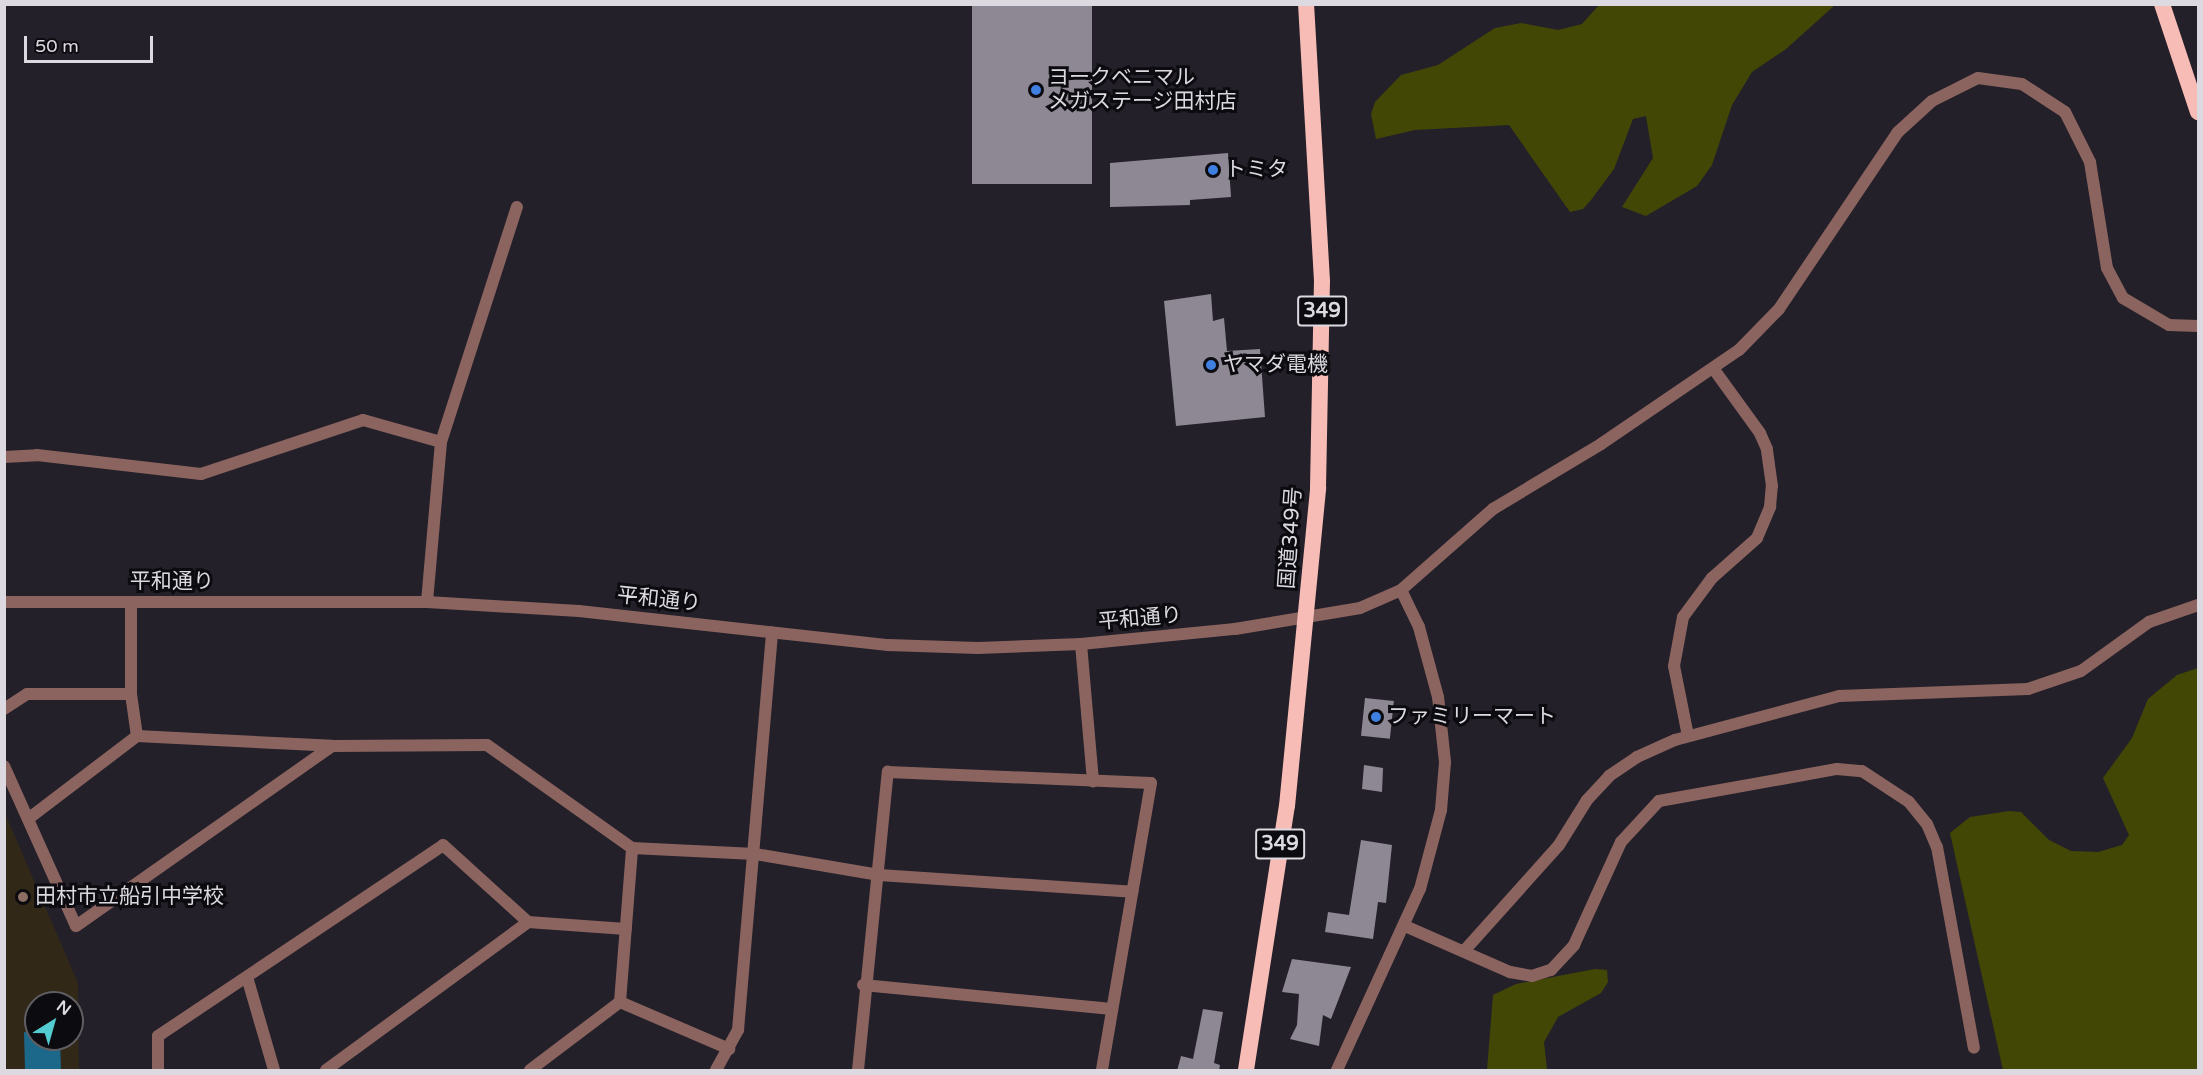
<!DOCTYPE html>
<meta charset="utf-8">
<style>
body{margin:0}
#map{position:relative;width:2203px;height:1075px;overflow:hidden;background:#242029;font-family:"Varela Round","Noto Sans JP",sans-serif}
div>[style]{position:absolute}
.education>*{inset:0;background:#312818}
.green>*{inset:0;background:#434705}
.water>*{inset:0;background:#1c688b}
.building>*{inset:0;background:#8e8894;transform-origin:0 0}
.minor>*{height:12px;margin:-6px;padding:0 6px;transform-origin:6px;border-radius:6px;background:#8b6460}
.tertiary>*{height:12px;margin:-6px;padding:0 6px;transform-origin:6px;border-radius:6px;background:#8b6460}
.trunk>*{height:16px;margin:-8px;padding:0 8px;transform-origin:8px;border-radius:8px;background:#f8bcb6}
.dots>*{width:16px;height:16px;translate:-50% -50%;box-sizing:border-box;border:3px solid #0c0b0f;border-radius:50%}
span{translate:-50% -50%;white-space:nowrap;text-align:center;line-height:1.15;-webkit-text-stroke:6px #0c0b0f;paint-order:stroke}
.shield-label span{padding:2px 4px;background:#0c0b0f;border:2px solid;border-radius:4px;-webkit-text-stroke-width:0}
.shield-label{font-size:20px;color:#dcdae0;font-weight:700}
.poi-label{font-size:21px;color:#dcdae0}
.left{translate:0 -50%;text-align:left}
.street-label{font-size:21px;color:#dcdae0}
.frame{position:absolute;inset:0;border:6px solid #dcdae0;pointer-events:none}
.north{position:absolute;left:24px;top:991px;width:60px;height:60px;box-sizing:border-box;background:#0c0b0f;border:2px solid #5f5e63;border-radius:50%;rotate:37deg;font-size:16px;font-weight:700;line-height:24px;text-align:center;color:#dcdae0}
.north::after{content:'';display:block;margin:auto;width:21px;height:27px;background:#52ccd0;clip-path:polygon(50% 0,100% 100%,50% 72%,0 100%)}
.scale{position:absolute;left:24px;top:36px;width:129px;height:27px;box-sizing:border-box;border:3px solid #dcdae0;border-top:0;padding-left:8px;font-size:18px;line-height:21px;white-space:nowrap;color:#dcdae0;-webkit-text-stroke:4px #0c0b0f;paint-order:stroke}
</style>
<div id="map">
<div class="education">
<div style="clip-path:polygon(evenodd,4px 811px,78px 983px,79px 1070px,5px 1070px,4px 811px,36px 1003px,72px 1003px,72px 1039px,36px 1039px,36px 1003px)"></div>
</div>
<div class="green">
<div style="clip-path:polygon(1599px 5px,1835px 5px,1786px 49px,1752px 72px,1732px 105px,1712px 165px,1697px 186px,1646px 216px,1622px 207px,1653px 158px,1646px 116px,1633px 119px,1614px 169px,1591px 200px,1583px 209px,1570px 212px,1509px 125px,1415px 130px,1376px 139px,1371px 114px,1375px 102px,1401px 75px,1438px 65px,1495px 28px,1521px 23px,1558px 30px,1582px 24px)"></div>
<div style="clip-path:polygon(2198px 668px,2198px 1070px,2003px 1070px,1950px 833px,1970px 817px,2009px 811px,2021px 812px,2049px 840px,2071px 851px,2098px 852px,2122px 845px,2129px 835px,2103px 778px,2132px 738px,2148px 699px,2177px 675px)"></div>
<div style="clip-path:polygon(1595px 969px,1607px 970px,1608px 982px,1601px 993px,1558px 1017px,1544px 1042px,1547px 1070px,1487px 1070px,1493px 995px,1516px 984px)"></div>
</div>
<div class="water">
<div style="clip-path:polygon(24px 1032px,36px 1033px,36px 1039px,60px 1039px,61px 1070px,25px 1070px)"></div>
</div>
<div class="building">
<div style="left:972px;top:4px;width:120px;height:180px"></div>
<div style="clip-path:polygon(1228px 153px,1231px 197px,1190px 200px,1190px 205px,1110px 207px,1110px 163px)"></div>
<div style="clip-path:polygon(1211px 294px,1213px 321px,1224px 318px,1227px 351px,1260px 349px,1265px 417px,1176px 426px,1164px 301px)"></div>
<div style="left:1365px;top:698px;width:29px;height:38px;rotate:6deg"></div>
<div style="clip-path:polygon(1364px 765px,1383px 768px,1382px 792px,1362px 789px)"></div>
<div style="clip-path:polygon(1361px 840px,1392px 845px,1386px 903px,1378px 902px,1373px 939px,1325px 932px,1328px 912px,1349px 915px)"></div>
<div style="clip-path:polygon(1292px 959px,1351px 967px,1331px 1019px,1323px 1015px,1319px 1046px,1290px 1039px,1297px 1025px,1299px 994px,1282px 992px)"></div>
<div style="clip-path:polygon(1203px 1009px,1223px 1012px,1214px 1063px,1220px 1065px,1219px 1071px,1177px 1071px,1181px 1056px,1193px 1059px)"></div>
</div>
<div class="minor">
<div style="left:4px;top:457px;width:33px;rotate:-3deg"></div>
<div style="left:37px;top:455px;width:165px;rotate:6.6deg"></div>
<div style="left:201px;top:474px;width:171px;rotate:-18.4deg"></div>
<div style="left:363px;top:420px;width:81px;rotate:15.8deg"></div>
<div style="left:131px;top:602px;width:92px;rotate:90deg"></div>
<div style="left:131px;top:694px;width:42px;rotate:81.9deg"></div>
<div style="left:427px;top:602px;width:161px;rotate:-85deg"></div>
<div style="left:441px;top:442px;width:247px;rotate:-72.1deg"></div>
<div style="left:1081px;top:644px;width:138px;rotate:85deg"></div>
<div style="left:4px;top:709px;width:27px;rotate:-33deg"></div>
<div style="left:27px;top:694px;width:104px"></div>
<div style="left:1688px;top:736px;width:71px;rotate:-101.3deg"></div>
<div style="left:1674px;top:666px;width:50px;rotate:-79.6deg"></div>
<div style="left:1683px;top:617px;width:49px;rotate:-53.4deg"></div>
<div style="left:1712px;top:578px;width:60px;rotate:-41.6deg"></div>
<div style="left:1757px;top:538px;width:34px;rotate:-67deg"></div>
<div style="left:1770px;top:507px;width:21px;rotate:-85deg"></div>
<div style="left:1772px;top:486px;width:37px;rotate:-98deg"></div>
<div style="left:1767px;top:449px;width:17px;rotate:-114deg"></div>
<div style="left:1760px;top:433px;width:80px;rotate:-125.9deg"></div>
<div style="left:4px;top:766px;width:175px;rotate:65.8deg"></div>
<div style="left:76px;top:926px;width:313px;rotate:-35.1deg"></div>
<div style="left:28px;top:819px;width:137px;rotate:-37.3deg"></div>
<div style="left:137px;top:736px;width:195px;rotate:2.9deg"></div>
<div style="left:332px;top:746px;width:155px;rotate:-0.4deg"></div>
<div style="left:487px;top:745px;width:178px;rotate:35.4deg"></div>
<div style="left:632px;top:848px;width:123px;rotate:2.8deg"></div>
<div style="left:755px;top:854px;width:126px;rotate:9.6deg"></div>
<div style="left:879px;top:875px;width:254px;rotate:3.8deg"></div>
<div style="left:1405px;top:926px;width:115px;rotate:23.7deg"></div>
<div style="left:1510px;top:972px;width:22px;rotate:10deg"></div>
<div style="left:1532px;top:976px;width:20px;rotate:-18deg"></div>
<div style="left:1551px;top:970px;width:34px;rotate:-47deg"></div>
<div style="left:1574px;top:945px;width:113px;rotate:-65.5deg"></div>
<div style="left:1621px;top:842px;width:56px;rotate:-47.2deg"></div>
<div style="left:1659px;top:801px;width:181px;rotate:-10.2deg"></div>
<div style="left:1837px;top:769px;width:25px;rotate:5deg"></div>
<div style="left:1862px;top:771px;width:56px;rotate:33.4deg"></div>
<div style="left:1909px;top:802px;width:28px;rotate:51deg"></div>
<div style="left:1927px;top:824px;width:25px;rotate:67deg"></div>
<div style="left:1937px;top:847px;width:204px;rotate:79.6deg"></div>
<div style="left:1464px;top:951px;width:142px;rotate:-48.1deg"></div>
<div style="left:1559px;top:845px;width:53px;rotate:-58.1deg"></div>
<div style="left:1587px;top:800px;width:33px;rotate:-47deg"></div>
<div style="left:1609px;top:776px;width:34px;rotate:-34deg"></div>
<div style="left:1637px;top:757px;width:42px;rotate:-24.1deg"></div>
<div style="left:1675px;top:740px;width:170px;rotate:-15deg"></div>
<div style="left:1839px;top:696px;width:189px;rotate:-2.1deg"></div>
<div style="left:2028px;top:689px;width:56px;rotate:-18.8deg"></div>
<div style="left:2081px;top:671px;width:84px;rotate:-35.8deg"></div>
<div style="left:2149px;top:622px;width:52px;rotate:-19.1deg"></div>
<div style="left:247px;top:977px;width:97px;rotate:73.8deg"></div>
<div style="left:863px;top:985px;width:250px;rotate:5.5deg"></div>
<div style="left:620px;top:1002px;width:119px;rotate:23.3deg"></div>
<div style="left:158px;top:1070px;width:34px;rotate:-90deg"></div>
<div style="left:158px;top:1036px;width:343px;rotate:-33.8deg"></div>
<div style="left:443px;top:845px;width:115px;rotate:42.2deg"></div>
<div style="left:528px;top:922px;width:98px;rotate:4.1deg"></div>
<div style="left:326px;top:1070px;width:250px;rotate:-36.2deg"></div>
<div style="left:530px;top:1070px;width:113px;rotate:-37.1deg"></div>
<div style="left:620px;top:1002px;width:154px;rotate:-85.5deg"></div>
<div style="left:858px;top:1070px;width:300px;rotate:-84.3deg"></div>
<div style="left:888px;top:772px;width:263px;rotate:2.4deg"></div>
<div style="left:1151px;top:783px;width:291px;rotate:99.7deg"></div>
<div style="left:1337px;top:1070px;width:199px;rotate:-65.4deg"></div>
<div style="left:1420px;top:889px;width:82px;rotate:-75.1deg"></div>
<div style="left:1441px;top:810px;width:48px;rotate:-85.2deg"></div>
<div style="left:1445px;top:762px;width:65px;rotate:-96.1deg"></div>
<div style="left:1438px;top:697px;width:73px;rotate:-105.2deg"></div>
<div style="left:1419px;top:627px;width:41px;rotate:-115.9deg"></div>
</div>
<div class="tertiary">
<div style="left:4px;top:602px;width:423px"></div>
<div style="left:427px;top:602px;width:152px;rotate:3.4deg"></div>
<div style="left:579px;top:611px;width:311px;rotate:6.3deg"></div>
<div style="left:888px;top:645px;width:90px;rotate:1.9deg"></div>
<div style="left:978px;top:648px;width:103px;rotate:-2.2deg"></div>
<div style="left:1081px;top:644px;width:155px;rotate:-5.6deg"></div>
<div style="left:1235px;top:629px;width:127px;rotate:-9.5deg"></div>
<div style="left:1360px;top:608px;width:45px;rotate:-23.7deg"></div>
<div style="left:1401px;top:590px;width:123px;rotate:-41.4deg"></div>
<div style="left:1493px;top:509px;width:126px;rotate:-31deg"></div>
<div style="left:1601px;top:444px;width:167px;rotate:-34.3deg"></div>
<div style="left:1739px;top:350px;width:57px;rotate:-45.7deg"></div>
<div style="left:1779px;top:309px;width:213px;rotate:-56.1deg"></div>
<div style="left:1898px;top:132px;width:46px;rotate:-42.4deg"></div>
<div style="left:1932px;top:101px;width:51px;rotate:-26.6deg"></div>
<div style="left:1978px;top:78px;width:44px;rotate:7.8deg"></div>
<div style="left:2022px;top:84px;width:51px;rotate:33.1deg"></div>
<div style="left:2065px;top:112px;width:56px;rotate:63.4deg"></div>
<div style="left:2090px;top:162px;width:107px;rotate:80.9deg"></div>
<div style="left:2107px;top:268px;width:34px;rotate:62deg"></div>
<div style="left:2123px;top:298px;width:53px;rotate:30.4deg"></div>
<div style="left:2169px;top:325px;width:29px;rotate:2deg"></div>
<div style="left:716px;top:1070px;width:46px;rotate:-61.2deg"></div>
<div style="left:738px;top:1030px;width:399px;rotate:-85.1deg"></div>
</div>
<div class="trunk">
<div style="left:2162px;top:4px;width:114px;rotate:71.6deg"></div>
<div style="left:1246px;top:1070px;width:267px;rotate:-81.2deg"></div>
<div style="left:1287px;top:806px;width:320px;rotate:-84.4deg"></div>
<div style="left:1318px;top:488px;width:207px;rotate:-88.9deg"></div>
<div style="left:1322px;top:281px;width:277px;rotate:-93.3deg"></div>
</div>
<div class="dots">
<div style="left:1036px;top:90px;background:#3f7fe0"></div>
<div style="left:1213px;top:170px;background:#3f7fe0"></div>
<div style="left:1211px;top:365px;background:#3f7fe0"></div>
<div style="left:1376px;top:717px;background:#3f7fe0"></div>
<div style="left:23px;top:897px;background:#8d6e63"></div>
</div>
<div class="shield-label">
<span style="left:1322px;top:311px">349</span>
<span style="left:1280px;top:844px">349</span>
</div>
<div class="poi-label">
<span class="left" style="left:1048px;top:90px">ヨークベニマル<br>メガステージ田村店</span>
<span class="left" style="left:1225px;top:170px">トミタ</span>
<span class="left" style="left:1223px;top:365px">ヤマダ電機</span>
<span class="left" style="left:1388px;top:717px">ファミリーマート</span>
<span class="left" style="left:35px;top:897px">田村市立船引中学校</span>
</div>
<div class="street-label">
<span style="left:1291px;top:538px;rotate:-86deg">国道349号</span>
<span style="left:172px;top:582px">平和通り</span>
<span style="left:659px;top:600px;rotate:6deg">平和通り</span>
<span style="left:1140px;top:619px;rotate:-5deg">平和通り</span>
</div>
<div class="frame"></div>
<div class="north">N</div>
<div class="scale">50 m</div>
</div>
